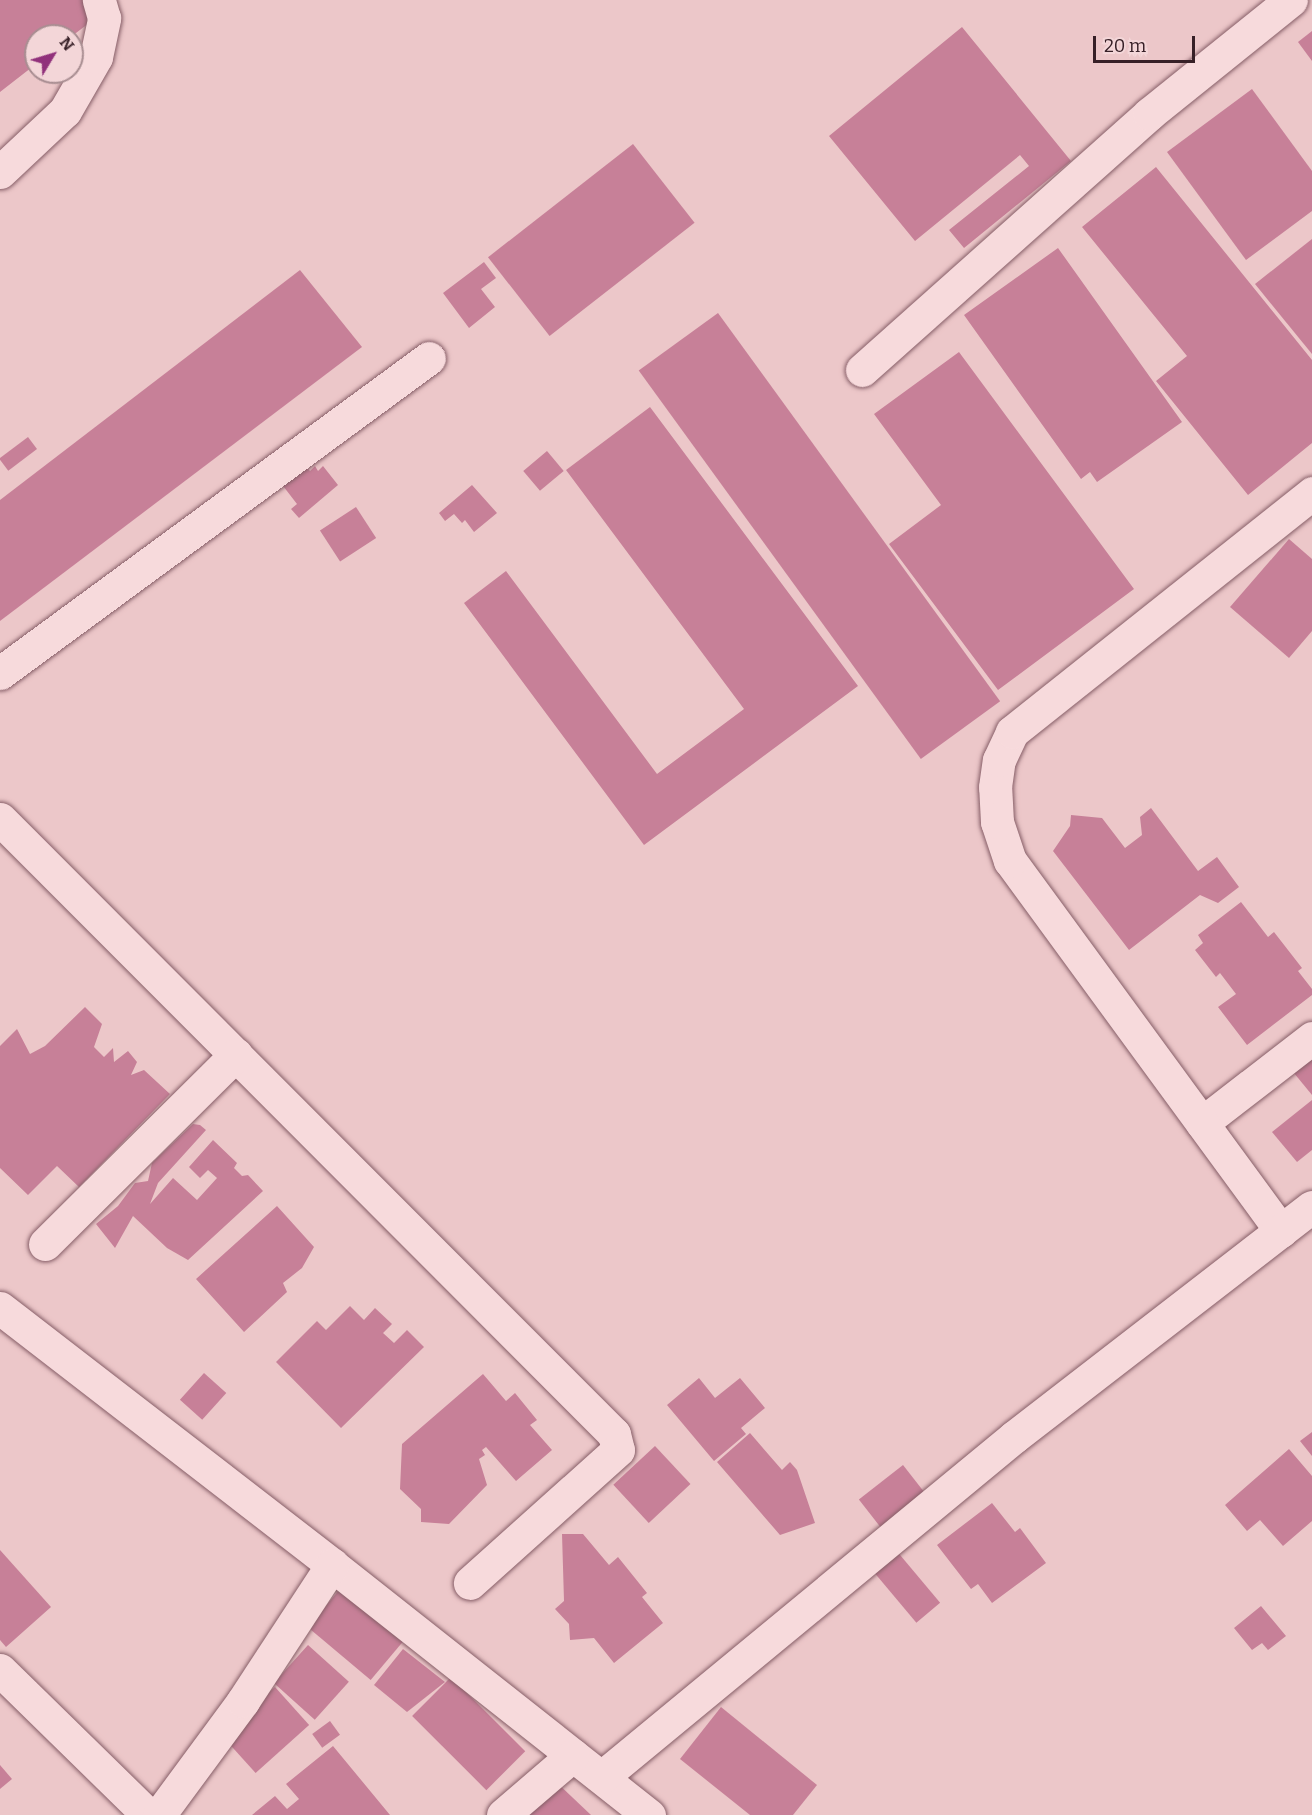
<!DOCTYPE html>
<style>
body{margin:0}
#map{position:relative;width:1312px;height:1815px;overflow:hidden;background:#ecc7c9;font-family:Bitter,serif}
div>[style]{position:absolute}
.building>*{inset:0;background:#c78098;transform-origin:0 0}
.roads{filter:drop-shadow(0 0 2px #865e67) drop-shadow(0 0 2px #865e67)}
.minor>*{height:33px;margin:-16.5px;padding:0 16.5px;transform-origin:16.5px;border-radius:16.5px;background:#f7dadc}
span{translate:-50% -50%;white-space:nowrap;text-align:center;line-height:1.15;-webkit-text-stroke:4.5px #f3d6d8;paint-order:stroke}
.north{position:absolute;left:24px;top:24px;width:60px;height:60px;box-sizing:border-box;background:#f3d6d8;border:2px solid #a88d91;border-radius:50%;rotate:52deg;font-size:16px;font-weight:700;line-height:24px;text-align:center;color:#372027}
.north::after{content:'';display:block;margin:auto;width:21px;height:27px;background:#91317b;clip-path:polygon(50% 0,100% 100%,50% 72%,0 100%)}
.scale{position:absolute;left:1093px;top:36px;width:102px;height:27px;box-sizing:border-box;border:3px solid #372027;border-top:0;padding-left:8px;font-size:18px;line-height:21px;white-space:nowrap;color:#372027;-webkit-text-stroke:4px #f3d6d8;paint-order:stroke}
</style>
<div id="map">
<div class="building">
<div style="clip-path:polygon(0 0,84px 0,97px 17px,72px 36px,36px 36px,36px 64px,0 92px)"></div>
<div style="clip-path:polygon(962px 27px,1071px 161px,964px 248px,949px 230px,1029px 166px,1020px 155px,915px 241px,829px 136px)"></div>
<div style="clip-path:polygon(1312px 31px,1312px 61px,1298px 42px)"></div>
<div style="clip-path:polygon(1252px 89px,1312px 171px,1312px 211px,1246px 260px,1167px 152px)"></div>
<div style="left:633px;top:144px;width:100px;height:184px;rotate:52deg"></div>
<div style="clip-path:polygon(1156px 167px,1312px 360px,1312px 443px,1248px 495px,1156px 381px,1187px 356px,1082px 227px)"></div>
<div style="clip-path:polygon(1312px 239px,1312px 354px,1255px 284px)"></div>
<div style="clip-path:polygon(1058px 248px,1182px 422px,1097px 482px,1090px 472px,1081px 479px,964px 315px)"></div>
<div style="clip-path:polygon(484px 262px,496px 278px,481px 289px,495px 307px,469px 328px,443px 293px)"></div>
<div style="clip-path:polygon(300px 270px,362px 347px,0 621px,0 500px)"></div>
<div style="left:718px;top:313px;width:480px;height:98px;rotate:54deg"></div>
<div style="clip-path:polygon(959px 352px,1134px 589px,998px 690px,889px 544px,941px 505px,874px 414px)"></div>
<div style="clip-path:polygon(650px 407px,858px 686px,644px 845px,464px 603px,506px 571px,657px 774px,744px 709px,566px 470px)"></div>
<div style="left:28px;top:437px;width:15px;height:36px;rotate:53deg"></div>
<div style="left:547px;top:451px;width:26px;height:31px;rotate:50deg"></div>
<div style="clip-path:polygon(303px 463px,310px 471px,315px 466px,318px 471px,323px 466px,338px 485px,299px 518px,291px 509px,297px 504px,280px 482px)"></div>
<div style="clip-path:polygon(472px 485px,497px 513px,474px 532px,465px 520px,462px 523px,454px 514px,445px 521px,439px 513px)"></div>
<div style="left:356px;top:507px;width:37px;height:43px;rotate:57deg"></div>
<div style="clip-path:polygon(1289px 539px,1312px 559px,1312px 631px,1289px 658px,1230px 607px)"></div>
<div style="clip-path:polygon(1151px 808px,1198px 871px,1217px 857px,1239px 887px,1218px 903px,1200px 895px,1129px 950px,1053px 851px,1070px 826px,1071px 815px,1102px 818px,1125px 848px,1142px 835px,1140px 817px)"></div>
<div style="clip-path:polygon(1241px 902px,1268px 937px,1274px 932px,1302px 968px,1298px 971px,1312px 989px,1312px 995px,1247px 1045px,1218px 1007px,1236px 994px,1220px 973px,1216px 977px,1195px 950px,1203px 943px,1198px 935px)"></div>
<div style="clip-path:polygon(85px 1007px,102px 1024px,94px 1047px,104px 1057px,113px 1048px,114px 1062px,128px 1051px,137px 1062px,131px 1075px,144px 1070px,170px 1094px,79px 1187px,57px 1166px,28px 1195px,0 1168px,0 1046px,17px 1029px,30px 1054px,45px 1046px)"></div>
<div style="clip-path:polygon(1312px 1049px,1312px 1095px,1289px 1067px)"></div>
<div style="clip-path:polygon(1312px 1100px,1312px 1150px,1297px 1162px,1272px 1132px)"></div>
<div style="clip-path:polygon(193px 1124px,200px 1125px,206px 1130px,158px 1183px,150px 1204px,173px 1178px,197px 1200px,217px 1178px,208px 1170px,200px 1178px,189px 1167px,213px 1140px,237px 1163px,234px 1168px,242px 1176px,248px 1175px,263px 1191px,188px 1260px,167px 1248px,133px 1216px,115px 1248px,96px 1224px,118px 1206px,135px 1183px,148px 1181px,152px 1163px)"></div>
<div style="clip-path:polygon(277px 1206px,314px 1247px,302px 1268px,283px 1283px,287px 1292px,244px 1332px,196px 1279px)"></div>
<div style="clip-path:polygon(350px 1306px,364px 1320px,375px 1308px,392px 1324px,383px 1333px,394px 1343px,407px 1330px,424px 1347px,341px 1428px,276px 1362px,317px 1321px,326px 1330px)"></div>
<div style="left:204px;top:1373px;width:30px;height:36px;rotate:42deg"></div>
<div style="clip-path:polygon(483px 1374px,506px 1401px,515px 1393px,537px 1420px,530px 1425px,552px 1450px,516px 1481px,486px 1447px,482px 1450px,485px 1455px,479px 1459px,487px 1485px,449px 1524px,421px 1522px,421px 1509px,400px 1489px,402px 1444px)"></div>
<div style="clip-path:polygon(699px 1378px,715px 1398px,740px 1378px,765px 1408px,741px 1428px,746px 1434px,714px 1461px,667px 1405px)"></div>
<div style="clip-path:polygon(1312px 1432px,1312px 1456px,1300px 1441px)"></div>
<div style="clip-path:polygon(750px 1433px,782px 1470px,790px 1462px,797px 1470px,815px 1523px,780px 1535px,717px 1462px)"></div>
<div style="left:655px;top:1446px;width:52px;height:57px;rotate:47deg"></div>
<div style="clip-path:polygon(1289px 1449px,1312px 1476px,1312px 1521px,1283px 1546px,1260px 1520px,1247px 1531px,1225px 1505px)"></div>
<div style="left:903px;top:1465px;width:41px;height:56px;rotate:52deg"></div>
<div style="clip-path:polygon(992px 1503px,1015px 1532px,1020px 1528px,1046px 1563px,992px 1603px,978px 1584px,971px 1589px,937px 1545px)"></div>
<div style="clip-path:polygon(562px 1534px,583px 1534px,609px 1565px,618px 1557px,647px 1593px,642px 1597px,663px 1623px,614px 1663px,594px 1638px,570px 1640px,569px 1624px,555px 1609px,564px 1601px)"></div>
<div style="left:890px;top:1543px;width:78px;height:31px;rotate:50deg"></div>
<div style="clip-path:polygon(0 1550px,51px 1607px,6px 1647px,0 1640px)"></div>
<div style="left:340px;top:1589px;width:82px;height:50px;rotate:40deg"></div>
<div style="clip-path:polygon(1261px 1606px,1286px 1636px,1268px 1650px,1262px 1643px,1252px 1650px,1234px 1628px)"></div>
<div style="left:308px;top:1645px;width:55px;height:51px;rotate:42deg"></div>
<div style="clip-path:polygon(403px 1649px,445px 1682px,407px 1712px,374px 1685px)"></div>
<div style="left:451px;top:1677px;width:105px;height:55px;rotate:45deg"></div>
<div style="left:275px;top:1687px;width:51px;height:72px;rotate:48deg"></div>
<div style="clip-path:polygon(721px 1707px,817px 1785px,793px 1815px,750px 1815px,680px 1759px)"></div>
<div style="left:330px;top:1721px;width:17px;height:22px;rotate:54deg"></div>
<div style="clip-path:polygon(333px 1746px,390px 1815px,252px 1815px,275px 1796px,287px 1809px,299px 1799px,286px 1784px)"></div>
<div style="clip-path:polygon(0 1765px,12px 1779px,0 1789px)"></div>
<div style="clip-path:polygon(553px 1779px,591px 1815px,520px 1815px)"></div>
</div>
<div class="roads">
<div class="minor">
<div style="left:0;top:172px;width:89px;rotate:-43.2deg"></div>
<div style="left:65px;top:111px;width:62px;rotate:-60.1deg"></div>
<div style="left:96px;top:57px;width:40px;rotate:-78deg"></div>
<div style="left:104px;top:18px;width:19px;rotate:-106deg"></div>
<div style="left:862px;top:370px;width:385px;rotate:-41.7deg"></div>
<div style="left:1149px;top:114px;width:182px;rotate:-38.8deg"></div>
<div style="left:0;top:673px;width:532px;rotate:-36.29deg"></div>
<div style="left:0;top:819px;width:869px;rotate:45.05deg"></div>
<div style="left:614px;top:1434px;width:16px;rotate:76deg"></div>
<div style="left:618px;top:1450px;width:199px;rotate:138.1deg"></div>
<div style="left:1202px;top:1123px;width:139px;rotate:-37.7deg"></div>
<div style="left:1281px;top:1231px;width:459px;rotate:-126.2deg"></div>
<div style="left:1010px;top:861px;width:41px;rotate:-108.4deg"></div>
<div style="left:997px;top:822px;width:35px;rotate:-93deg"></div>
<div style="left:995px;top:787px;width:27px;rotate:-82deg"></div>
<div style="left:999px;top:760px;width:31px;rotate:-65deg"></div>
<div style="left:1012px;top:732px;width:384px;rotate:-38.5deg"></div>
<div style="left:45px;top:1244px;width:269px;rotate:-44.8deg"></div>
<div style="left:0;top:1308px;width:420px;rotate:37.7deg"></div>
<div style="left:332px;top:1565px;width:404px;rotate:38.3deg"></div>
<div style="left:0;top:1670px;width:207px;rotate:44.4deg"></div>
<div style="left:602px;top:1777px;width:534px;rotate:-39.53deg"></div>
<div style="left:1014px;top:1437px;width:376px;rotate:-37.7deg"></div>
<div style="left:159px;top:1815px;width:142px;rotate:-53.6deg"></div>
<div style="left:243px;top:1701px;width:163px;rotate:-56.8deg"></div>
<div style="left:503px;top:1815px;width:92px;rotate:-40.6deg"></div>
</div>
</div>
<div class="north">N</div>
<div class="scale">20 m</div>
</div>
